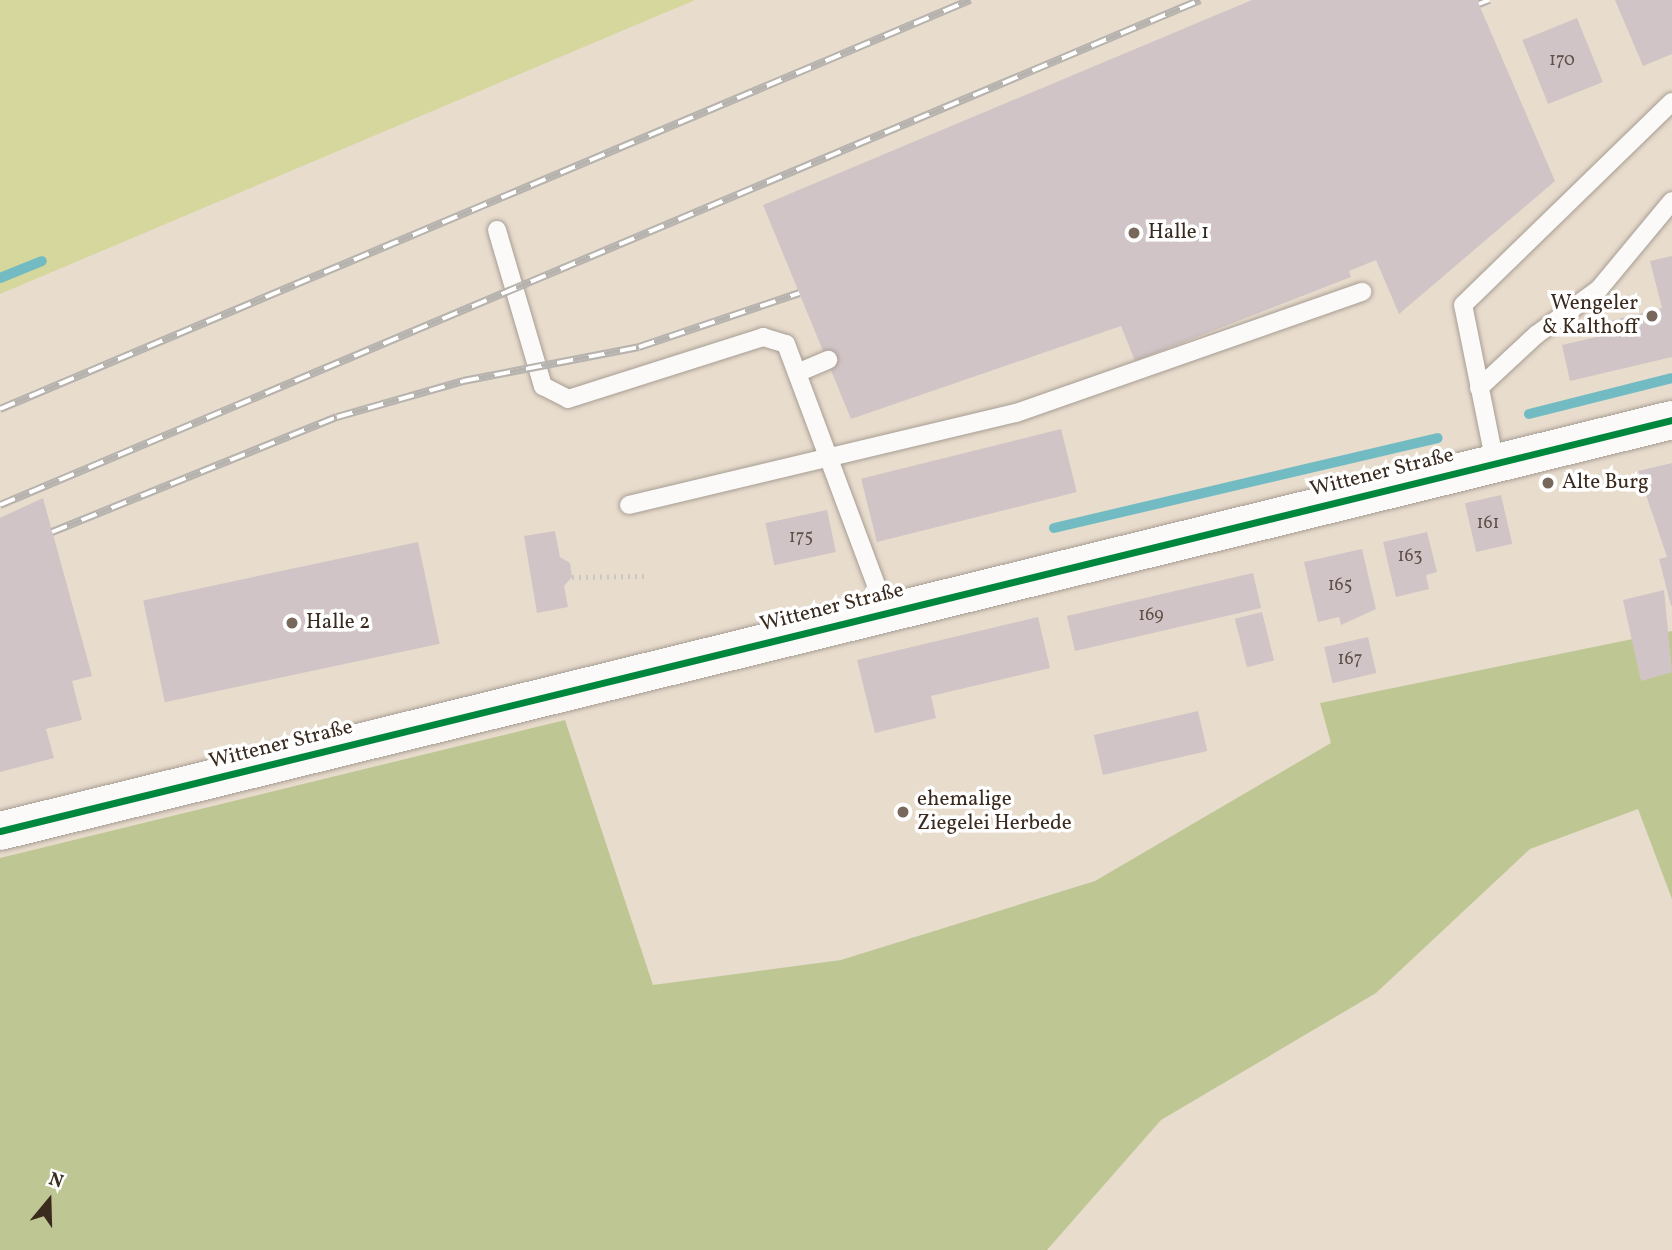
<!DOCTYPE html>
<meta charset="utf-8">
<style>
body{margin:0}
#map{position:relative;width:1672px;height:1250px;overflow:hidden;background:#e8dccd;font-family:Vollkorn,serif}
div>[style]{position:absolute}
.green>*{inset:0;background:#d5d79d}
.forest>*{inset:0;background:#bec794}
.stream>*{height:10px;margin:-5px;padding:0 5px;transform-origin:5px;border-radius:5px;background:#72bbc2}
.building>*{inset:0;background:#d1c4c6;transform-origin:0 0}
.path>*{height:4.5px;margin-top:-2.25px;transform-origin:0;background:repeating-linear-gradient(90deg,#cbc7c3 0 2px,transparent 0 7px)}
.roads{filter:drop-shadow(0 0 2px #a69d93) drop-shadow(0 0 2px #a69d93)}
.lane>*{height:18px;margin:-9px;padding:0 9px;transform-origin:9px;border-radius:9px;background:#fcfaf8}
.secondary>*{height:38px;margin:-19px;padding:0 19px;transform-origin:19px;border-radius:19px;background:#fcfaf8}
.rail>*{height:8px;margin-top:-4px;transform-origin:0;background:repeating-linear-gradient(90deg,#fff 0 16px,#b6b2ae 0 32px);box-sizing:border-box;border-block:2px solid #b6b2ae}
.cycleway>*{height:7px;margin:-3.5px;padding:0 3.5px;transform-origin:3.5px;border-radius:3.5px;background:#00873e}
.dots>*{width:19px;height:19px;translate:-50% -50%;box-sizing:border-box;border:4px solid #fff;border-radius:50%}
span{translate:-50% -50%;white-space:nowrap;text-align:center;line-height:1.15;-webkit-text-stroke:7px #fff;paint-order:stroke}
.number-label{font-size:18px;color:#605048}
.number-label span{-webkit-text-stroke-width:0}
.poi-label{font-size:21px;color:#3b2a1e}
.left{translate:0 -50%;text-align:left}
.right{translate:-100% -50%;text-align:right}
.street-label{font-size:21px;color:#3b2a1e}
.north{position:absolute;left:14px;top:1166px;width:70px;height:70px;-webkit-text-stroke:5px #fff;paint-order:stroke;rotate:19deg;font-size:19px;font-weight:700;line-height:28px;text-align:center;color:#3b2a1e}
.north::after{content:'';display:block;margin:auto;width:24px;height:32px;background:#3b2a1e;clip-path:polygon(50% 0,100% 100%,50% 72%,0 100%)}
</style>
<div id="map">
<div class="green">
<div style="clip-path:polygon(0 0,695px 0,0 294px)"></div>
</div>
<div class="forest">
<div style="clip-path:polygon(1672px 631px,1672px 899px,1638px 809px,1530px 849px,1376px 993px,1161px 1120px,1047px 1250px,0 1250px,0 858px,565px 720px,653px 985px,841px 960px,1095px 881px,1331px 743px,1320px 703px)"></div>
</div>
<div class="stream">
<div style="left:0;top:278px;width:45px;rotate:-22deg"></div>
<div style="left:1529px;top:414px;width:147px;rotate:-14.1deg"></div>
<div style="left:1054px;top:528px;width:394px;rotate:-13.2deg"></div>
</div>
<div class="building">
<div style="clip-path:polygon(1252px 0,1477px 0,1555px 181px,1399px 314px,1376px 260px,1349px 271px,1351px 277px,1135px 361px,1121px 326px,851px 419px,763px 205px)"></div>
<div style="clip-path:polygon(1615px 0,1672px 0,1672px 54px,1643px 66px)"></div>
<div style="left:1577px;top:18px;width:69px;height:59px;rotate:68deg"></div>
<div style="clip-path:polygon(1672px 256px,1672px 357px,1570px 381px,1562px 345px,1605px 335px,1602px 323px,1662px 308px,1650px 261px)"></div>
<div style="left:1061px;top:429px;width:65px;height:206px;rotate:76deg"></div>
<div style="clip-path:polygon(1672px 463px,1672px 606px,1671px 606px,1659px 559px,1667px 557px,1638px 471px)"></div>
<div style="left:1501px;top:495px;width:50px;height:37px;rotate:77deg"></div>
<div style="clip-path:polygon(43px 498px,92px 676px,72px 681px,82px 720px,46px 729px,54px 758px,0 772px,0 518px)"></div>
<div style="left:827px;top:510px;width:43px;height:63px;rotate:78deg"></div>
<div style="clip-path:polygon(555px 531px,560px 557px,570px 563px,572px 577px,564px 586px,568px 607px,537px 613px,524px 536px)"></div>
<div style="clip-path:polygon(1427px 532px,1437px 572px,1426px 575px,1429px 589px,1396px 597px,1383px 542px)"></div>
<div style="left:418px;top:542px;width:104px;height:281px;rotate:78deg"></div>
<div style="clip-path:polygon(1362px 549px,1376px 609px,1341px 625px,1339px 617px,1318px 622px,1304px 562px)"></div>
<div style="left:1253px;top:573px;width:36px;height:191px;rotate:77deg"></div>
<div style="clip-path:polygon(1664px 590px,1672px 672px,1641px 681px,1623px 600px)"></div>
<div style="left:1262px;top:612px;width:50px;height:28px;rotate:76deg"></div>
<div style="clip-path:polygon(1038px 617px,1050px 668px,931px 696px,936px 718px,875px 733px,857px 660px)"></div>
<div style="left:1368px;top:637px;width:37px;height:45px;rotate:77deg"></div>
<div style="left:1198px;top:711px;width:41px;height:107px;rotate:77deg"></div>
</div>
<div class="path">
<div style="left:572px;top:577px;width:73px;rotate:-0.8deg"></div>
</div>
<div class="roads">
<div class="lane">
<div style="left:497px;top:230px;width:163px;rotate:73.6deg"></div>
<div style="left:543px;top:386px;width:28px;rotate:27deg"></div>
<div style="left:568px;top:399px;width:205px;rotate:-17.6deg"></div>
<div style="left:763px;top:337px;width:24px;rotate:17deg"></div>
<div style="left:786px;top:344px;width:286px;rotate:69.5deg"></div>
<div style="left:797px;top:373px;width:34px;rotate:-23deg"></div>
<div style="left:1479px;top:388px;width:78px;rotate:-42.9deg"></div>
<div style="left:1536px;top:335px;width:78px;rotate:-36.1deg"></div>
<div style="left:1599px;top:289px;width:114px;rotate:-50.3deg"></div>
<div style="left:1495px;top:463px;width:161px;rotate:-101.4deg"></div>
<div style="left:1463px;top:305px;width:291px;rotate:-44.2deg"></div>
<div style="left:629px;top:505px;width:398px;rotate:-13.4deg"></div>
<div style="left:1016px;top:413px;width:367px;rotate:-19.3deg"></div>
</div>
<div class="secondary">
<div style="left:0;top:831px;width:1722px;rotate:-13.81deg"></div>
</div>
</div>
<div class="rail">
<div style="left:1479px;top:4px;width:11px;rotate:-22deg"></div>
<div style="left:0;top:409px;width:1053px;rotate:-22.86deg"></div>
<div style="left:0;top:505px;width:1302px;rotate:-22.82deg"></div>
<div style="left:52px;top:532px;width:307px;rotate:-22deg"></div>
<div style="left:337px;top:417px;width:131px;rotate:-15.9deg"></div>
<div style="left:463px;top:381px;width:179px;rotate:-10.9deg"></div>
<div style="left:639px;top:347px;width:169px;rotate:-18.6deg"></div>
</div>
<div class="cycleway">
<div style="left:0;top:831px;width:1722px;rotate:-13.81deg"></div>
</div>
<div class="dots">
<div style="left:1134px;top:233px;background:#78685b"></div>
<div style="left:1652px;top:316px;background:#78685b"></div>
<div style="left:1548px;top:483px;background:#78685b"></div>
<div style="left:292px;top:623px;background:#78685b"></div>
<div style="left:903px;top:812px;background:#78685b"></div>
</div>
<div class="number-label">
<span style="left:1562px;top:61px">170</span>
<span style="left:1488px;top:524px">161</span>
<span style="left:801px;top:538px">175</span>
<span style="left:1410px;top:557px">163</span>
<span style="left:1340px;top:586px">165</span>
<span style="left:1151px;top:616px">169</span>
<span style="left:1350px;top:660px">167</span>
</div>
<div class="poi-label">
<span class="left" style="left:1148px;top:233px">Halle 1</span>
<span class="right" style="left:1638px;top:316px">Wengeler<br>&amp; Kalthoff</span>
<span class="left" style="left:1562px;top:483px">Alte Burg</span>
<span class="left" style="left:306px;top:623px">Halle 2</span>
<span class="left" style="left:917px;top:812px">ehemalige<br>Ziegelei Herbede</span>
</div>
<div class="street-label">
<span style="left:1382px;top:473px;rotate:-14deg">Wittener Straße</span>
<span style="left:832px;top:608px;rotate:-14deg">Wittener Straße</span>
<span style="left:281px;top:745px;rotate:-14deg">Wittener Straße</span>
</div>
<div class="north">N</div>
</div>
